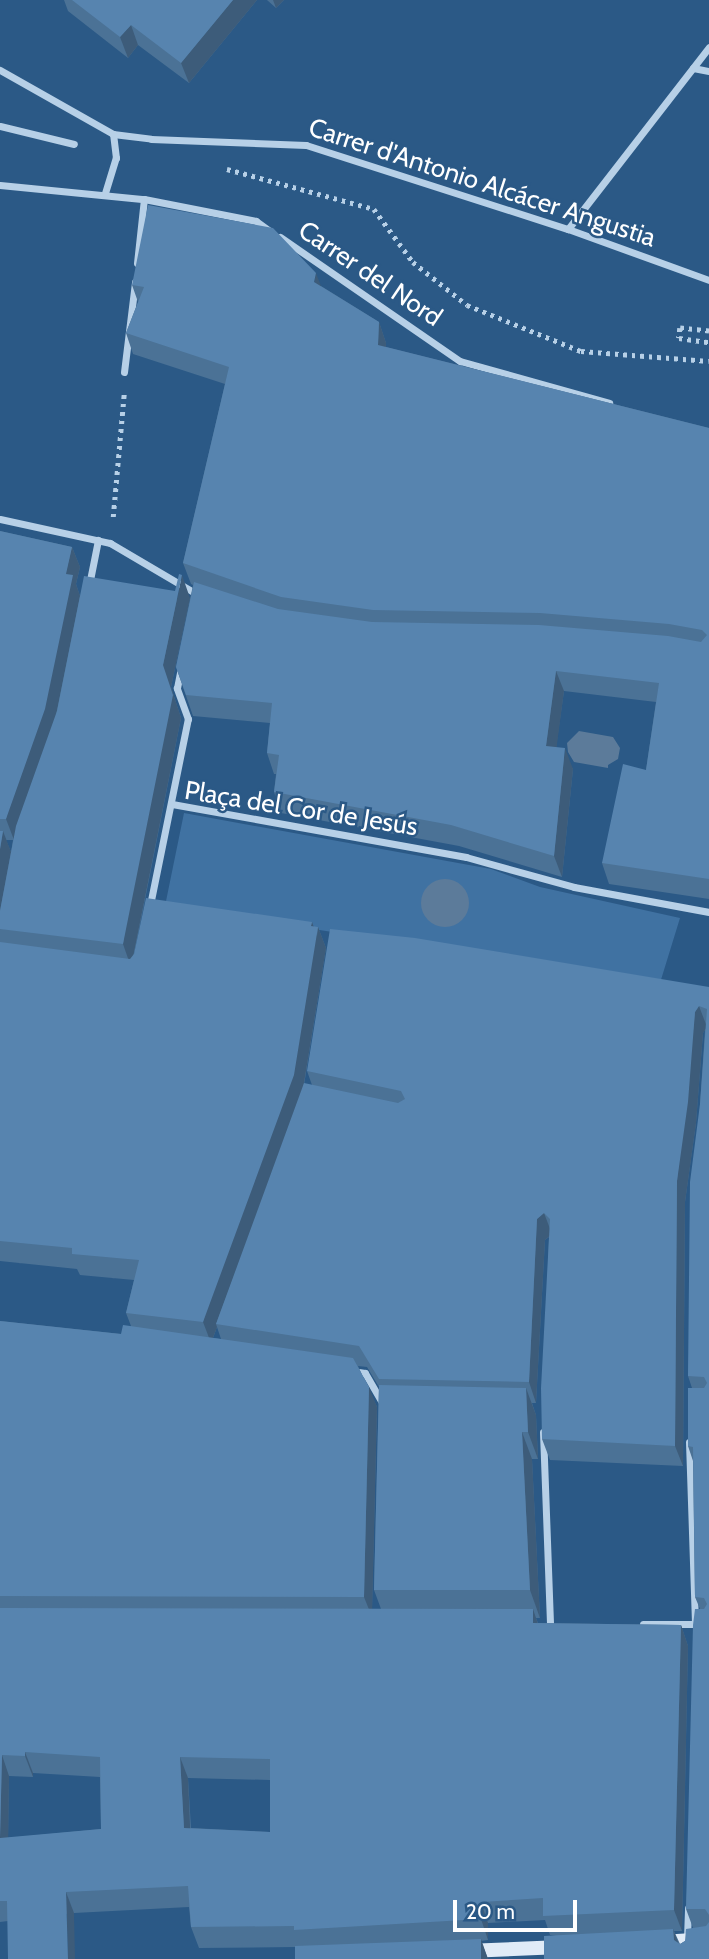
<!DOCTYPE html>
<meta charset="utf-8">
<style>
body{margin:0}
#map{position:relative;width:709px;height:1959px;overflow:hidden;background:#2b5986;font-family:Cabin,sans-serif}
div>[style]{position:absolute}
.green>*{inset:0;background:#4072a2}
.water>*{inset:0;background:#5c7b9a}
.round{border-radius:50%}
.path>*{height:4.5px;margin-top:-2.25px;transform-origin:0;background:repeating-linear-gradient(90deg,#b7d0e7 0 3.5px,transparent 0 8.5px)}
.street>*{height:7px;margin:-3.5px;padding:0 3.5px;transform-origin:3.5px;border-radius:3.5px;background:#b7d0e7}
.secondary>*{height:14px;margin:-7px;padding:0 7px;transform-origin:7px;border-radius:7px;background:#e0ebf7}
.wall>*{inset:0;background:#4b7296}
.shaded-wall>*{inset:0;background:#3d5c7a}
.building>*{inset:0;background:#5784af}
span{translate:-50% -50%;white-space:nowrap;text-align:center;line-height:1.15;-webkit-text-stroke:5px #2b5986;paint-order:stroke}
.street-label{font-size:26px;color:#fff}
.scale{position:absolute;left:453px;top:1900px;width:124px;height:32px;box-sizing:border-box;border:4px solid #fff;border-top:0;padding-left:9px;font-size:21px;line-height:24px;white-space:nowrap;color:#fff;-webkit-text-stroke:5px #2b5986;paint-order:stroke}
</style>
<div id="map">
<div class="green">
<div style="clip-path:polygon(184px 813px,491px 869px,540px 887px,680px 918px,660px 983px,165px 906px)"></div>
</div>
<div class="water">
<div style="clip-path:polygon(579px 731px,613px 737px,620px 748px,618px 759px,608px 765px,608px 768px,574px 762px,568px 752px,567px 743px)"></div>
<div class="round" style="left:421px;top:879px;width:48px;height:48px"></div>
</div>
<div class="path">
<div style="left:227px;top:169px;width:152px;rotate:15.2deg"></div>
<div style="left:374px;top:209px;width:66px;rotate:53.7deg"></div>
<div style="left:413px;top:262px;width:69px;rotate:38.5deg"></div>
<div style="left:467px;top:305px;width:123px;rotate:22deg"></div>
<div style="left:581px;top:351px;width:128px;rotate:4.5deg"></div>
<div style="left:709px;top:331px;width:29px;rotate:-174deg"></div>
<div style="left:680px;top:328px;width:10px;rotate:96deg"></div>
<div style="left:679px;top:338px;width:30px;rotate:8deg"></div>
<div style="left:113px;top:517px;width:123px;rotate:-84.9deg"></div>
</div>
<div class="street">
<div style="left:693px;top:68px;width:16px;rotate:11deg"></div>
<div style="left:0;top:70px;width:130px;rotate:29.5deg"></div>
<div style="left:113px;top:134px;width:38px;rotate:7deg"></div>
<div style="left:151px;top:139px;width:155px;rotate:2.2deg"></div>
<div style="left:306px;top:145px;width:275px;rotate:17.8deg"></div>
<div style="left:568px;top:229px;width:150px;rotate:19.9deg"></div>
<div style="left:0;top:126px;width:76px;rotate:13.7deg"></div>
<div style="left:0;top:185px;width:145px;rotate:5.6deg"></div>
<div style="left:144px;top:199px;width:114px;rotate:11.1deg"></div>
<div style="left:256px;top:221px;width:17px;rotate:36deg"></div>
<div style="left:105px;top:193px;width:37px;rotate:-73deg"></div>
<div style="left:116px;top:158px;width:24px;rotate:-97deg"></div>
<div style="left:568px;top:229px;width:230px;rotate:-52.2deg"></div>
<div style="left:280px;top:237px;width:219px;rotate:34.6deg"></div>
<div style="left:460px;top:361px;width:155px;rotate:15.7deg"></div>
<div style="left:137px;top:263px;width:64px;rotate:-83.8deg"></div>
<div style="left:124px;top:372px;width:91px;rotate:-83deg"></div>
<div style="left:0;top:519px;width:113px;rotate:12.3deg"></div>
<div style="left:110px;top:543px;width:104px;rotate:30.5deg"></div>
<div style="left:89px;top:585px;width:46px;rotate:-78.7deg"></div>
<div style="left:172px;top:804px;width:299px;rotate:10.2deg"></div>
<div style="left:466px;top:857px;width:112px;rotate:15.5deg"></div>
<div style="left:574px;top:887px;width:137px;rotate:10.5deg"></div>
<div style="left:150px;top:905px;width:190px;rotate:-78.5deg"></div>
<div style="left:188px;top:719px;width:33px;rotate:-110deg"></div>
<div style="left:177px;top:688px;width:20px;rotate:-79deg"></div>
<div style="left:352px;top:1371px;width:13px;rotate:9deg"></div>
<div style="left:365px;top:1373px;width:34px;rotate:60deg"></div>
<div style="left:543px;top:1432px;width:192px;rotate:87.9deg"></div>
<div style="left:689px;top:1442px;width:181px;rotate:88.1deg"></div>
<div style="left:643px;top:1624px;width:66px"></div>
<div style="left:687px;top:1938px;width:30px;rotate:-88deg"></div>
</div>
<div class="secondary">
<div style="left:661px;top:1942px;width:48px;rotate:-3.6deg"></div>
<div style="left:466px;top:1951px;width:95px;rotate:-2.4deg"></div>
</div>
<div class="wall">
<div style="clip-path:polygon(64px 0,257px 0,189px 83px,138px 45px,128px 58px,68px 11px)"></div>
<div style="clip-path:polygon(267px 0,284px 0,276px 8px)"></div>
<div style="clip-path:polygon(132px 285px,321px 286px,379px 322px,386px 343px,386px 347px,709px 428px,709px 899px,609px 884px,602px 863px,646px 770px,656px 702px,564px 691px,556px 747px,573px 769px,562px 877px,459px 846px,281px 813px,274px 792px,276px 774px,274px 774px,267px 753px,270px 723px,193px 716px,176px 667px,193px 585px,191px 584px,183px 563px,225px 384px,133px 354px,126px 333px,138px 302px)"></div>
<div style="clip-path:polygon(evenodd,0 531px,72px 547px,80px 567px,76px 584px,80px 596px,190px 598px,171px 687px,181px 718px,134px 955px,312px 922px,313px 927px,318px 927px,326px 948px,304px 1085px,312px 1085px,307px 1071px,709px 987px,709px 1959px,550px 1935px,545px 1920px,488px 1923px,488px 1940px,481px 1941px,488px 1959px,295px 1947px,199px 1948px,191px 1927px,189px 1907px,74px 1913px,0 1922px,0 1321px,121px 1334px,131px 1326px,126px 1313px,134px 1280px,80px 1275px,77px 1269px,0 1261px,0 531px,6px 840px,13px 840px,11px 852px,6px 840px,0 531px,705px 1030px,700px 1104px,688px 1376px,692px 1388px,688px 1446px,693px 1461px,695px 1597px,700px 1609px,686px 1909px,693px 1928px,685px 1941px,680px 1944px,674px 1931px,682px 1931px,688px 1646px,681px 1625px,538px 1623px,536px 1618px,540px 1618px,532px 1459px,538px 1459px,536px 1415px,532px 1403px,536px 1403px,545px 1240px,549px 1237px,542px 1439px,550px 1460px,683px 1466px,685px 1202px,696px 1123px,703px 1033px,705px 1030px,0 531px,217px 1327px,221px 1339px,213px 1338px,217px 1327px,0 531px,358px 1366px,367px 1367px,379px 1387px,374px 1590px,381px 1609px,372px 1609px,377px 1407px,358px 1366px,0 531px,33px 1773px,100px 1777px,101px 1829px,8px 1838px,9px 1776px,33px 1777px,33px 1773px,0 531px,188px 1778px,270px 1780px,270px 1832px,191px 1828px,188px 1778px)"></div>
</div>
<div class="shaded-wall">
<div style="clip-path:polygon(233px 0,257px 0,189px 83px,181px 63px)"></div>
<div style="clip-path:polygon(273px 0,284px 0,276px 8px)"></div>
<div style="clip-path:polygon(131px 25px,138px 45px,128px 58px,120px 37px)"></div>
<div style="clip-path:polygon(316px 273px,324px 294px,314px 282px)"></div>
<div style="clip-path:polygon(379px 322px,386px 343px,385px 366px,378px 345px)"></div>
<div style="clip-path:polygon(72px 547px,80px 567px,76px 584px,80px 596px,53px 730px,14px 840px,6px 819px)"></div>
<div style="clip-path:polygon(182px 575px,190px 598px,171px 687px,181px 718px,131px 967px,123px 944px,163px 665px)"></div>
<div style="clip-path:polygon(556px 671px,564px 691px,554px 767px,546px 746px)"></div>
<div style="clip-path:polygon(565px 748px,573px 769px,562px 877px,554px 856px)"></div>
<div style="clip-path:polygon(3px 831px,11px 852px,0 911px,0 849px)"></div>
<div style="clip-path:polygon(312px 922px,317px 936px,318px 927px,326px 948px,302px 1095px,216px 1324px,217px 1327px,211px 1343px,203px 1322px)"></div>
<div style="clip-path:polygon(699px 1006px,707px 1027px,703px 1033px,696px 1123px,685px 1202px,683px 1466px,675px 1446px,677px 1181px,695px 1012px)"></div>
<div style="clip-path:polygon(544px 1213px,552px 1234px,545px 1240px,536px 1403px,529px 1382px,537px 1219px)"></div>
<div style="clip-path:polygon(369px 1387px,377px 1407px,372px 1617px,364px 1597px)"></div>
<div style="clip-path:polygon(526px 1388px,536px 1415px,538px 1459px,528px 1432px)"></div>
<div style="clip-path:polygon(522px 1432px,532px 1459px,540px 1618px,530px 1590px)"></div>
<div style="clip-path:polygon(533px 1609px,540px 1630px,533px 1623px)"></div>
<div style="clip-path:polygon(681px 1625px,688px 1646px,682px 1931px,674px 1910px)"></div>
<div style="clip-path:polygon(25px 1752px,33px 1773px,33px 1777px,25px 1756px)"></div>
<div style="clip-path:polygon(2px 1755px,9px 1776px,8px 1859px,0 1838px)"></div>
<div style="clip-path:polygon(180px 1757px,188px 1778px,191px 1849px,184px 1828px)"></div>
<div style="clip-path:polygon(66px 1892px,74px 1913px,75px 1959px,68px 1959px)"></div>
<div style="clip-path:polygon(481px 1902px,488px 1923px,488px 1940px,481px 1919px)"></div>
<div style="clip-path:polygon(673px 1929px,681px 1950px,674px 1940px)"></div>
<div style="clip-path:polygon(481px 1939px,488px 1959px,481px 1959px)"></div>
</div>
<div class="building">
<div style="clip-path:polygon(72px 0,233px 0,181px 63px,131px 25px,120px 37px)"></div>
<div style="clip-path:polygon(148px 205px,273px 228px,316px 273px,314px 282px,379px 322px,378px 345px,709px 428px,709px 879px,602px 863px,623px 764px,646px 770px,659px 683px,556px 671px,546px 746px,565px 748px,554px 856px,451px 825px,274px 792px,279px 755px,267px 753px,272px 703px,186px 695px,176px 667px,194px 582px,278px 609px,372px 622px,539px 625px,668px 636px,701px 642px,707px 635px,702px 630px,669px 624px,540px 613px,373px 610px,281px 597px,183px 563px,229px 367px,126px 333px,144px 287px,132px 285px)"></div>
<div style="clip-path:polygon(0 531px,72px 547px,66px 574px,73px 575px,45px 709px,6px 819px,0 819px)"></div>
<div style="clip-path:polygon(179px 574px,182px 575px,163px 665px,173px 695px,123px 944px,0 929px,0 911px,16px 826px,57px 711px,84px 576px,175px 591px)"></div>
<div style="clip-path:polygon(0 831px,3px 831px,0 849px)"></div>
<div style="clip-path:polygon(146px 898px,312px 922px,311px 926px,318px 927px,294px 1075px,203px 1322px,126px 1313px,139px 1260px,72px 1254px,72px 1248px,0 1241px,0 942px,130px 959px,134px 954px)"></div>
<div style="clip-path:polygon(330px 929px,415px 938px,709px 987px,709px 1915px,705px 1909px,686px 1909px,693px 1625px,695px 1609px,704px 1609px,707px 1604px,704px 1598px,695px 1597px,693px 1447px,688px 1446px,688px 1388px,704px 1388px,707px 1383px,704px 1377px,688px 1376px,690px 1182px,700px 1104px,707px 1009px,699px 1006px,695px 1012px,688px 1102px,677px 1181px,675px 1446px,542px 1439px,541px 1388px,550px 1219px,544px 1213px,537px 1219px,529px 1382px,379px 1379px,359px 1346px,216px 1324px,304px 1083px,398px 1103px,405px 1099px,401px 1091px,307px 1071px)"></div>
<div style="clip-path:polygon(0 1321px,121px 1334px,123px 1325px,353px 1358px,369px 1387px,364px 1597px,0 1596px)"></div>
<div style="clip-path:polygon(379px 1385px,526px 1388px,528px 1432px,522px 1432px,530px 1590px,374px 1590px)"></div>
<div style="clip-path:polygon(evenodd,0 1608px,533px 1609px,533px 1623px,681px 1625px,674px 1910px,543px 1916px,543px 1898px,481px 1902px,481px 1919px,294px 1930px,294px 1926px,191px 1927px,188px 1886px,66px 1892px,68px 1959px,8px 1959px,7px 1901px,0 1901px,0 1608px,25px 1752px,100px 1757px,101px 1829px,0 1838px,2px 1755px,25px 1756px,25px 1752px,0 1608px,180px 1757px,270px 1759px,270px 1832px,184px 1828px,180px 1757px)"></div>
<div style="clip-path:polygon(709px 1922px,709px 1959px,544px 1959px,544px 1936px,673px 1929px,674px 1940px,680px 1944px,685px 1941px,686px 1929px,706px 1926px)"></div>
<div style="clip-path:polygon(481px 1939px,481px 1959px,295px 1959px,295px 1946px)"></div>
</div>
<div class="street-label">
<span style="left:482px;top:183px;rotate:18deg">Carrer d'Antonio Alcácer Angustia</span>
<span style="left:370px;top:274px;rotate:34deg">Carrer del Nord</span>
<span style="left:301px;top:809px;rotate:9deg">Plaça del Cor de Jesús</span>
</div>
<div class="scale">20 m</div>
</div>
